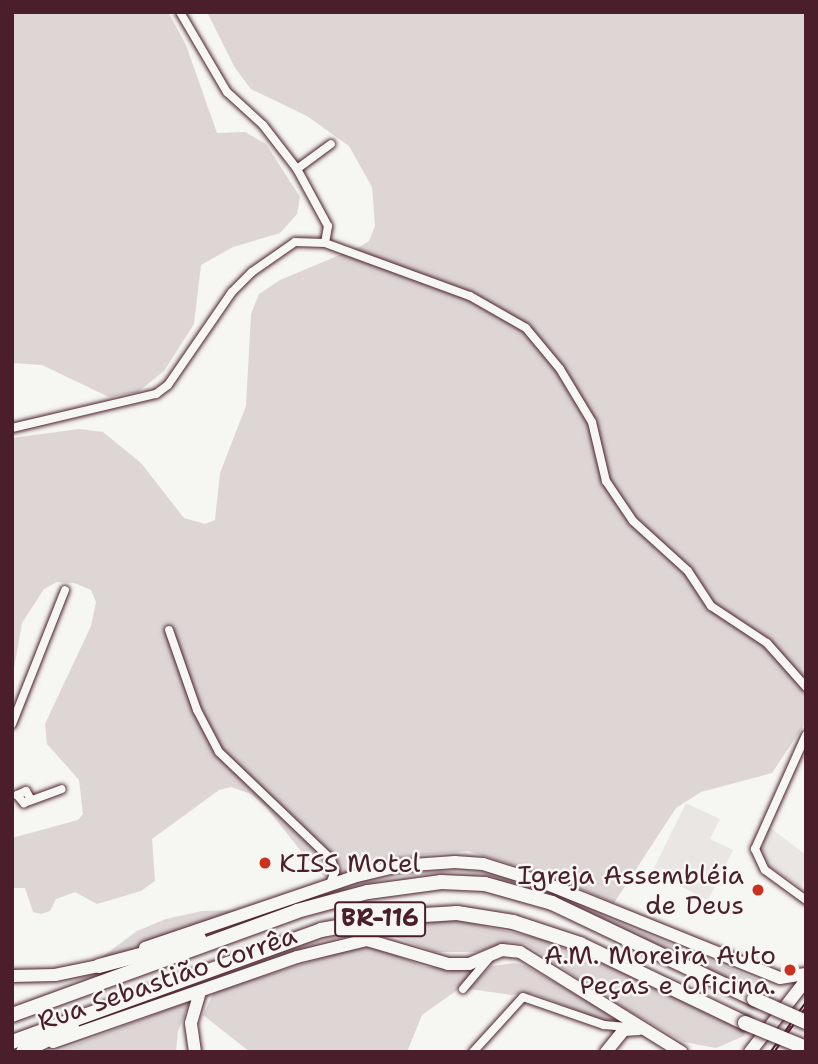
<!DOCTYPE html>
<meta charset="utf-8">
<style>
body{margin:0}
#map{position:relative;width:818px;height:1064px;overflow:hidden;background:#f6f6f2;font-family:"Shantell Sans",sans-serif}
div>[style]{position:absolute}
.built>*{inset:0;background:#e9e6e3}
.green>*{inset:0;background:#ddd6d5}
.roads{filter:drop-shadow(0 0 2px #4a1f2b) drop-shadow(0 0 2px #4a1f2b)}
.street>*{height:8px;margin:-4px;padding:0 4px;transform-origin:4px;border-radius:4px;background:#f6f6f2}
.secondary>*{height:12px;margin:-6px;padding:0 6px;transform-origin:6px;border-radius:6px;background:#f6f6f2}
.primary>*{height:12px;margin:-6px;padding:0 6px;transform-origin:6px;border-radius:6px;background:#f6f6f2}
.highway>*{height:14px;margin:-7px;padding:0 7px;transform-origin:7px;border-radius:7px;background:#f6f6f2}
.rail>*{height:5px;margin-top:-2.5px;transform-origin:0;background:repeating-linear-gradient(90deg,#f6f6f2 0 8px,#4a1f2b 0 16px);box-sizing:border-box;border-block:2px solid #4a1f2b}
.bridges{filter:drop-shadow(0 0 2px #4a1f2b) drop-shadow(0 0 2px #4a1f2b)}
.highway-bridge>*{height:14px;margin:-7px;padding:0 7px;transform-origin:7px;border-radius:7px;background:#f6f6f2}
.dots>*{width:19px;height:19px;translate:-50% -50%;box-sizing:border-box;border:4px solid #f6f6f2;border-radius:50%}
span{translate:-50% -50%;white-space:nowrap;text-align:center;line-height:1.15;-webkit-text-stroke:5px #f6f6f2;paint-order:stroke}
.shield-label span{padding:2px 5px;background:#f6f6f2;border:2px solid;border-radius:5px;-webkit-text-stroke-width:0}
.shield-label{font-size:24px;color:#4a1f2b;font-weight:700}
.poi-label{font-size:26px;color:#4a1f2b}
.left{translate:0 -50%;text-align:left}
.right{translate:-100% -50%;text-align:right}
.street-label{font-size:26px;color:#4a1f2b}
.frame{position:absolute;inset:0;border:14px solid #4a1f2b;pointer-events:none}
</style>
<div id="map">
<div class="built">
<div style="clip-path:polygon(686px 803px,720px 819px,710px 839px,733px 850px,708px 900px,652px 872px)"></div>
<div style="clip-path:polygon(769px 827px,806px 855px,806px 879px,801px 887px,770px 867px,760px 854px)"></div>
</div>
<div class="green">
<div style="clip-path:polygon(12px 12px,168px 12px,186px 45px,217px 133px,245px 132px,266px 144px,300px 197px,297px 214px,280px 233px,233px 247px,201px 265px,194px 324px,164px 371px,138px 392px,109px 397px,42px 365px,12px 363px)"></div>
<div style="clip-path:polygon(207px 12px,806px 12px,806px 722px,772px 773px,701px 792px,676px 808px,614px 903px,555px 878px,468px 851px,409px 856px,329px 879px,316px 870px,266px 807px,251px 794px,231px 787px,219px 790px,152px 839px,155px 881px,141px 891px,97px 904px,75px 892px,56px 899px,50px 911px,41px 914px,33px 912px,25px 888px,12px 888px,12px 838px,78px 820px,83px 814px,79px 780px,47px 744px,45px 724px,91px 626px,96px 602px,91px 590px,74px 583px,57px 582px,44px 589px,22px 623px,12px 680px,12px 438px,79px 429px,103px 432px,141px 463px,184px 518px,205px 524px,215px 520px,220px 473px,246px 406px,251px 314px,259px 294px,280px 280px,361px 246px,369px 241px,375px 226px,372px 187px,349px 146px,307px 116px,251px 89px,235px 68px)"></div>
<div style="clip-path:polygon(563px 900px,759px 980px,772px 995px,732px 982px)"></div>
<div style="clip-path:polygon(242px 910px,91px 965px,137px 931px,166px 919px,202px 911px)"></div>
<div style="clip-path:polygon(457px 920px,555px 942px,711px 1012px,745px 1031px,744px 1036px,716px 1048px,684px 1042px,624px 1008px,526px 944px,509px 942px,476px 952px,435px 952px,369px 927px)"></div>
<div style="clip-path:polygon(360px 946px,386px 950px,424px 967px,476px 968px,463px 986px,422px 1015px,407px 1052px,250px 1052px,203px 1015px,213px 994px,226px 988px)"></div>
<div style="clip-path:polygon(515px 963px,526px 966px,619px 1019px,607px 1022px,532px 993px,511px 995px,469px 989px,491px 966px)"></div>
<div style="clip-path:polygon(190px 1001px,178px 1031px,176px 1052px,55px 1052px)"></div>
</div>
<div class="roads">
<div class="street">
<div style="left:180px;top:12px;width:93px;rotate:59.6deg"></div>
<div style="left:227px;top:92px;width:49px;rotate:42.5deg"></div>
<div style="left:263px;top:125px;width:56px;rotate:52.3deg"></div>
<div style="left:297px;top:169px;width:65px;rotate:61.5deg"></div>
<div style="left:328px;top:226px;width:17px;rotate:100deg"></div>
<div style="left:297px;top:169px;width:42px;rotate:-36.3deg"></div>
<div style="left:12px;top:428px;width:148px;rotate:-13.3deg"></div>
<div style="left:156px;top:394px;width:15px;rotate:-37deg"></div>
<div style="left:168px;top:385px;width:113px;rotate:-55.5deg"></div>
<div style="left:232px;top:292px;width:28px;rotate:-45deg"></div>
<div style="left:252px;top:272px;width:52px;rotate:-34.9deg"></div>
<div style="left:295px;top:242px;width:30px;rotate:2deg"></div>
<div style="left:325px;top:243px;width:154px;rotate:20.1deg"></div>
<div style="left:470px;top:296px;width:64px;rotate:29.7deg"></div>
<div style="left:526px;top:328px;width:53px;rotate:50.3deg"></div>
<div style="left:560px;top:369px;width:62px;rotate:58.9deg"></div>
<div style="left:592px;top:422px;width:61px;rotate:76.7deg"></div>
<div style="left:606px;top:481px;width:48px;rotate:56deg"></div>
<div style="left:633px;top:521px;width:74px;rotate:42.3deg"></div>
<div style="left:688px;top:571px;width:42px;rotate:56.7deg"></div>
<div style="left:711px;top:606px;width:67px;rotate:33.5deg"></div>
<div style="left:767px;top:643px;width:59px;rotate:48.4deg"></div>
<div style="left:169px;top:630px;width:85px;rotate:70.7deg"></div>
<div style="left:197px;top:710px;width:47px;rotate:62.4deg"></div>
<div style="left:219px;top:752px;width:155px;rotate:43.7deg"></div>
<div style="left:331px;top:859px;width:13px;rotate:72deg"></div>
<div style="left:335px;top:871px;width:14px;rotate:111deg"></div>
<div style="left:12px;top:724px;width:144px;rotate:-68.4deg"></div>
<div style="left:806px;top:735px;width:125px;rotate:114.1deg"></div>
<div style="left:755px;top:849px;width:23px;rotate:65deg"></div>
<div style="left:765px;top:870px;width:51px;rotate:36.2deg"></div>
<div style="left:30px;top:798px;width:8px;rotate:-120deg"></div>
<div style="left:26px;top:791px;width:10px;rotate:156deg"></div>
<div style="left:17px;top:795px;width:11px;rotate:49deg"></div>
<div style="left:24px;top:803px;width:40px;rotate:-20.2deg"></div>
<div style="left:463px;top:989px;width:42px;rotate:-49.8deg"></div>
<div style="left:473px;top:1052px;width:74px;rotate:-47.7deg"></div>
<div style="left:523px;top:997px;width:86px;rotate:19.1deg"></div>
<div style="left:604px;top:1025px;width:23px;rotate:5deg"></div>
</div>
<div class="secondary">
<div style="left:145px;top:948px;width:220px;rotate:-18.8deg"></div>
<div style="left:353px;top:877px;width:46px;rotate:-13.7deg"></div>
<div style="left:398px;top:866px;width:57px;rotate:-4deg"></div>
<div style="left:455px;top:862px;width:28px;rotate:4deg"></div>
<div style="left:483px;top:864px;width:67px;rotate:17.4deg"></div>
<div style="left:547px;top:884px;width:251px;rotate:22deg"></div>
<div style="left:780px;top:978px;width:26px;rotate:-9deg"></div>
<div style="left:53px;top:1042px;width:258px;rotate:-19.2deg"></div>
<div style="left:297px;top:957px;width:72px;rotate:-13.7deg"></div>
<div style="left:367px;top:940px;width:84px;rotate:16.5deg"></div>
<div style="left:448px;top:964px;width:21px"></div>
<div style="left:469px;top:964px;width:36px;rotate:-23deg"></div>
<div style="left:502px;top:950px;width:18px;rotate:6deg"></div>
<div style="left:520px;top:952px;width:190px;rotate:31.8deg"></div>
<div style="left:195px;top:1052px;width:29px;rotate:-98deg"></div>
<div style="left:191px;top:1023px;width:33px;rotate:-74deg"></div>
<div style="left:606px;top:1052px;width:28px;rotate:-51deg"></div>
<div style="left:624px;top:1030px;width:15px;rotate:-4deg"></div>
<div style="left:750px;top:1052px;width:91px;rotate:-52.1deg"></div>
</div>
<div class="primary">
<div style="left:12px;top:976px;width:43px;rotate:-1.3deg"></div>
<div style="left:55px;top:975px;width:45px;rotate:-11.6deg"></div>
</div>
<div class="highway">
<div style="left:99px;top:966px;width:104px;rotate:-15.1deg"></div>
<div style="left:12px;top:1015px;width:303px;rotate:-20deg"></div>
<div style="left:297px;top:911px;width:73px;rotate:-15deg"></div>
<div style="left:368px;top:892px;width:74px;rotate:-7.8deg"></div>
<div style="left:441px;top:882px;width:44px;rotate:2.6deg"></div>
<div style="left:485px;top:884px;width:70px;rotate:15.8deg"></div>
<div style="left:552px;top:903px;width:224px;rotate:25.4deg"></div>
<div style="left:12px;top:1042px;width:329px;rotate:-19.9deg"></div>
<div style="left:321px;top:930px;width:72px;rotate:-10.4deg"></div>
<div style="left:392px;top:917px;width:65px;rotate:-3.5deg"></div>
<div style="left:457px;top:913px;width:57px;rotate:9.1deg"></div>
<div style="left:513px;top:922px;width:71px;rotate:18.2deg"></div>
<div style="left:580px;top:944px;width:183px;rotate:25.6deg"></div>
<div style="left:23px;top:1052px;width:55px;rotate:-27deg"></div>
</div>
</div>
<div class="rail">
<div style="left:772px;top:1052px;width:59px;rotate:-54.7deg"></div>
</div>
<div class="bridges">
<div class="highway-bridge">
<div style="left:754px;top:999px;width:57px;rotate:23.9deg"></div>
<div style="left:745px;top:1023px;width:66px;rotate:22.3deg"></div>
</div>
</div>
<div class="dots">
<div style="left:265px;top:863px;background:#c8321e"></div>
<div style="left:758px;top:890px;background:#c8321e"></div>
<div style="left:790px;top:970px;background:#c8321e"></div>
</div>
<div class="shield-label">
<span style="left:380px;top:919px">BR-116</span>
</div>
<div class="poi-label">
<span class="left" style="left:279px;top:863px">KISS Motel</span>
<span class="right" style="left:744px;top:890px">Igreja Assembléia<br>de Deus</span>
<span class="right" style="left:776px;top:970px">A.M. Moreira Auto<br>Peças e Oficina.</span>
</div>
<div class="street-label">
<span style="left:167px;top:978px;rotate:-19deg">Rua Sebastião Corrêa</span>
</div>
<div class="frame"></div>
</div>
